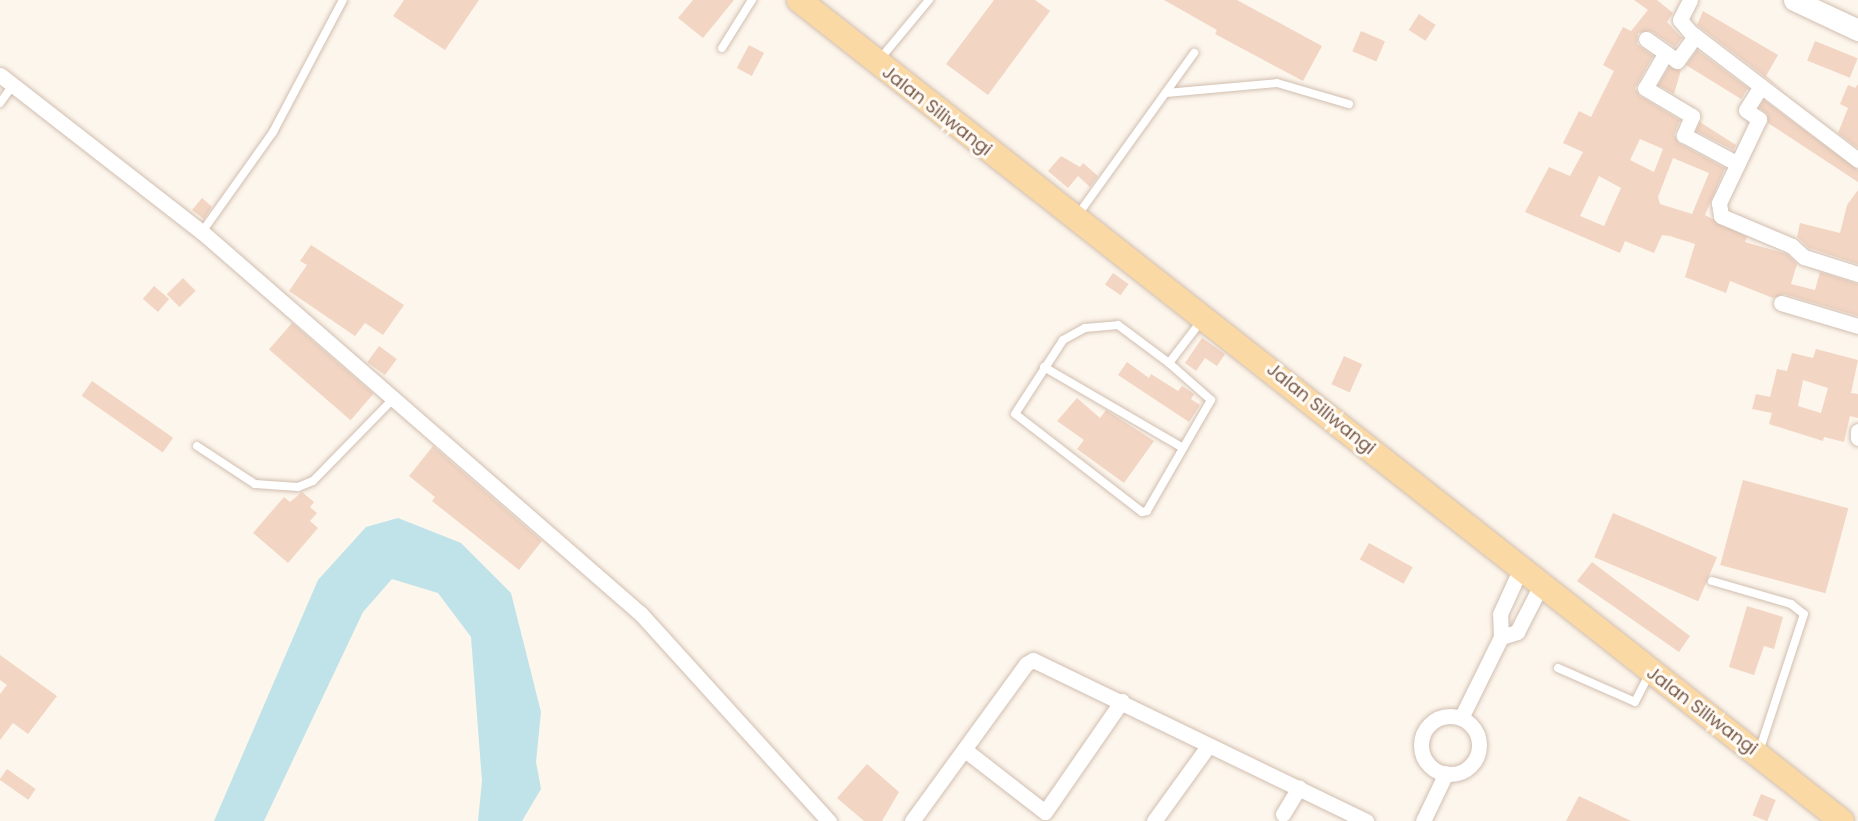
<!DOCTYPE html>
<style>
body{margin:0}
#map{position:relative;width:1858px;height:821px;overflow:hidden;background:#fdf6ec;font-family:Poppins,sans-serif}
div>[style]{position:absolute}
.water>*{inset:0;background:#bfe3e8}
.building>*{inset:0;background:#f3d5c3;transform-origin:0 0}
.roads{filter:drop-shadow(0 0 2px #d1beb0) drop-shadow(0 0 2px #d1beb0)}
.lane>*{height:8px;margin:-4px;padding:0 4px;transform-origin:4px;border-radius:4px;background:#fff}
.street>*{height:15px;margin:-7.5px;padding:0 7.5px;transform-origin:7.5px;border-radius:7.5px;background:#fff}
.street>.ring{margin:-7.5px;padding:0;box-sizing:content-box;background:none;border:15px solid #fff;border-radius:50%}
.secondary>*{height:21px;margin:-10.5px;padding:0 10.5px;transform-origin:10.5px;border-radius:10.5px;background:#fff}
.primary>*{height:24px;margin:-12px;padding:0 12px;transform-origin:12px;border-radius:12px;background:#fbd9a5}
span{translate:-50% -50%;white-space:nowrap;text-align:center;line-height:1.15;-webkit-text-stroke:6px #fffaf3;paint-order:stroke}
.street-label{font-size:18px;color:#7a5c4d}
</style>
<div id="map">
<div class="water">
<div style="clip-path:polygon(398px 518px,461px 543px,511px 593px,541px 712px,536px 762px,541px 789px,522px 821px,478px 821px,482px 781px,471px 637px,438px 593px,392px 579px,363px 612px,264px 821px,214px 821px,318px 580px,366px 527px)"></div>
</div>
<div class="building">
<div style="clip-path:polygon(404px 0,479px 0,445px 50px,393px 16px)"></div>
<div style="clip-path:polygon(693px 0,734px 0,703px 38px,678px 18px)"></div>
<div style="clip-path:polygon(994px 0,1035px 0,1050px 11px,988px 95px,946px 64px)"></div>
<div style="clip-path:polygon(1164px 0,1237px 0,1322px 46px,1303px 81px,1215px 34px,1217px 30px)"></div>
<div style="clip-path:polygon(evenodd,1634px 0,1657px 0,1673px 13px,1667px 22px,1682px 38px,1675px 47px,1651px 31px,1638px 33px,1637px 44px,1653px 56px,1635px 88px,1640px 96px,1680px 120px,1674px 135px,1679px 143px,1725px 168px,1705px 215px,1747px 237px,1745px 242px,1787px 254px,1797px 264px,1791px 284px,1815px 290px,1820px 272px,1858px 284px,1858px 316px,1784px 294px,1773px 298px,1730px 281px,1726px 293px,1685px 277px,1695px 244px,1670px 236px,1662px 235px,1654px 253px,1625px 241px,1620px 253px,1525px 212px,1549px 167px,1570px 176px,1583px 152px,1563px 143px,1579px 111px,1591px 117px,1614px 71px,1603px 65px,1623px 27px,1631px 31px,1648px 10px,1634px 0,1640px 139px,1663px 149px,1654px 172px,1630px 160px,1640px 139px,1634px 0,1673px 158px,1709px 173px,1692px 214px,1660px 204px,1658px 197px,1673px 158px,1634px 0,1599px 176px,1621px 188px,1604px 226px,1580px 216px,1599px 176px)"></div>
<div style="clip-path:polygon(1703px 11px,1778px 55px,1766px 76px,1785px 92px,1697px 25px)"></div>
<div style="left:1419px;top:14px;width:20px;height:19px;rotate:33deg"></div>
<div style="left:1361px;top:31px;width:26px;height:22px;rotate:23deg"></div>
<div style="left:1815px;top:41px;width:46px;height:21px;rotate:22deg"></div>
<div style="left:749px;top:45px;width:17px;height:26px;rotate:28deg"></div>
<div style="clip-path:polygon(1697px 50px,1748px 88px,1741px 99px,1686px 65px)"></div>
<div style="clip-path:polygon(1669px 67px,1681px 70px,1674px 94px,1658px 85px)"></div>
<div style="clip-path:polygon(1858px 84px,1858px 148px,1838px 133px,1848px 108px,1840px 104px,1848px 85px,1855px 88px)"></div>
<div style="clip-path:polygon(1764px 100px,1858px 170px,1858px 182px,1768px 123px,1767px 114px,1759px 107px)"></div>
<div style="clip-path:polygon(1700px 122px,1736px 145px,1733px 150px,1696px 131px)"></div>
<div style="clip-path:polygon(1061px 156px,1080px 167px,1083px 163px,1098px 176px,1090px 187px,1078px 176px,1068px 188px,1048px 171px)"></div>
<div style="clip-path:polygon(1858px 190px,1858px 264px,1809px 248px,1797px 237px,1800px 223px,1840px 233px,1847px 205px)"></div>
<div style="clip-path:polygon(202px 198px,212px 207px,204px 219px,192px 210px)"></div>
<div style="clip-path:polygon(311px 245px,404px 305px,383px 335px,365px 323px,355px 336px,289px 291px,307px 265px,300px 261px)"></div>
<div style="left:1113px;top:273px;width:19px;height:14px;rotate:35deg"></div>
<div style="left:183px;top:278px;width:18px;height:23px;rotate:45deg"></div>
<div style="left:154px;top:286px;width:20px;height:17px;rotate:41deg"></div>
<div style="left:292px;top:323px;width:108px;height:35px;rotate:41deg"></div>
<div style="clip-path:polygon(1202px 338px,1225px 354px,1217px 366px,1205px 358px,1196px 371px,1185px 363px)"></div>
<div style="left:379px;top:346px;width:22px;height:20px;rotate:36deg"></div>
<div style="clip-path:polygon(evenodd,1816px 349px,1858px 360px,1851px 393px,1858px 394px,1858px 418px,1850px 416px,1844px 442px,1824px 437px,1823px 441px,1769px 424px,1772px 413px,1752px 409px,1756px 394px,1770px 397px,1777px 369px,1787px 371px,1792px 353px,1813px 358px,1816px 349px,1803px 380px,1828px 388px,1821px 413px,1798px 406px,1803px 380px)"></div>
<div style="left:1344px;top:356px;width:20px;height:31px;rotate:24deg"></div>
<div style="clip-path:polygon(1127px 362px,1149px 378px,1151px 374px,1178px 391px,1182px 386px,1194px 394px,1191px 399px,1200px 405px,1189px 422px,1118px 375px)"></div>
<div style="left:92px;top:381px;width:99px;height:18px;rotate:35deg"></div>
<div style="clip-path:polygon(1077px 398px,1100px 418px,1106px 410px,1154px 441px,1124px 483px,1077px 449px,1084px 440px,1057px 421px)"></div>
<div style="clip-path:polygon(433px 446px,542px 541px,519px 570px,432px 501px,435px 497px,409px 476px)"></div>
<div style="left:1743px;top:480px;width:109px;height:88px;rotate:15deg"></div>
<div style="clip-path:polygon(302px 492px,314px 502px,310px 507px,317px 513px,310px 521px,318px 528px,288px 563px,253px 533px,284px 497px,290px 502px)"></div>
<div style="left:1613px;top:513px;width:113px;height:48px;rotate:23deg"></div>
<div style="left:1369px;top:543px;width:50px;height:19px;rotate:29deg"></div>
<div style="clip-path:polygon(1592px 562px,1690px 636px,1679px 652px,1577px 581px)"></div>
<div style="clip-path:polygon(1747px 606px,1783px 617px,1774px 649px,1764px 646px,1754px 675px,1729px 667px)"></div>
<div style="clip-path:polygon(0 655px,57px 696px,28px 734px,13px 723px,0 740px,0 694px,7px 685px,0 680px)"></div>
<div style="clip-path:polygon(867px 764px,899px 792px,882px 821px,864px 821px,837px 798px)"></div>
<div style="left:7px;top:769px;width:35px;height:13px;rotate:35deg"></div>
<div style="left:1761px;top:794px;width:16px;height:23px;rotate:22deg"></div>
<div style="clip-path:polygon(1579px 796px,1631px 821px,1566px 821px)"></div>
</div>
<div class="roads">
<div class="lane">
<div style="left:722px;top:48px;width:57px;rotate:-58deg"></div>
<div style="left:880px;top:59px;width:77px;rotate:-50.3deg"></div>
<div style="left:1166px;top:93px;width:111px;rotate:-5.1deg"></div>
<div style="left:1277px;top:83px;width:75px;rotate:16.3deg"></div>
<div style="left:0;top:103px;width:22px;rotate:-54deg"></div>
<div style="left:1077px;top:216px;width:201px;rotate:-54.3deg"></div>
<div style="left:202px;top:232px;width:123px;rotate:-54.6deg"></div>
<div style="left:273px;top:132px;width:149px;rotate:-62.1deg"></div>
<div style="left:1169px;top:363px;width:56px;rotate:41.4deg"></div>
<div style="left:1211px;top:400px;width:128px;rotate:120deg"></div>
<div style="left:1147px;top:511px;width:5px;rotate:169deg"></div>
<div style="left:1142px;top:512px;width:160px;rotate:-142.3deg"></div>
<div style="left:1015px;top:414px;width:88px;rotate:-57deg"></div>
<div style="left:1063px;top:340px;width:25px;rotate:-29deg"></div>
<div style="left:1085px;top:328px;width:33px;rotate:-5deg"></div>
<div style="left:1118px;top:325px;width:64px;rotate:36.7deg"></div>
<div style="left:1169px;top:363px;width:54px;rotate:-52.5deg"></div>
<div style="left:1044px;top:367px;width:161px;rotate:30.2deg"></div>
<div style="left:197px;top:446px;width:69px;rotate:33.2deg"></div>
<div style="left:255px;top:484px;width:43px;rotate:4deg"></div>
<div style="left:298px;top:487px;width:16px;rotate:-22deg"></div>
<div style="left:313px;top:481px;width:116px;rotate:-45.7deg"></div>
<div style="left:1712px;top:581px;width:82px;rotate:16.2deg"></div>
<div style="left:1791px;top:604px;width:16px;rotate:38deg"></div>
<div style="left:1804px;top:614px;width:145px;rotate:108.1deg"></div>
<div style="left:1558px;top:668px;width:84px;rotate:23.8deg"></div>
<div style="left:1635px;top:702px;width:31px;rotate:-63deg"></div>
</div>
<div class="street">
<div style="left:1690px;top:0;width:22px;rotate:117deg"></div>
<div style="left:1680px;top:20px;width:16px;rotate:50deg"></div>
<div style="left:1690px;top:32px;width:211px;rotate:37.3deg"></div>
<div style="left:1646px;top:39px;width:38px;rotate:35deg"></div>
<div style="left:1677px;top:61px;width:31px;rotate:-54deg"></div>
<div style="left:1665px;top:54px;width:39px;rotate:120deg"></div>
<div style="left:1645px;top:88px;width:55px;rotate:30.8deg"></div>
<div style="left:1692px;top:116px;width:21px;rotate:113deg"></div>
<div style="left:1684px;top:135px;width:61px;rotate:28.2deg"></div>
<div style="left:0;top:75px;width:256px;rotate:37.9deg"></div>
<div style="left:202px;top:232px;width:582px;rotate:41.03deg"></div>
<div style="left:641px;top:614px;width:280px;rotate:47.8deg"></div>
<div style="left:1761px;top:86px;width:28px;rotate:122deg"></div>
<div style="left:1746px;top:110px;width:16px;rotate:35deg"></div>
<div style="left:1759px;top:119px;width:93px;rotate:115.5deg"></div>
<div style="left:1719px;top:203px;width:13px;rotate:81deg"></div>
<div style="left:1721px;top:216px;width:77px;rotate:22.9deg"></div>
<div style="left:1792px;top:246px;width:16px;rotate:43deg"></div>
<div style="left:1804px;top:257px;width:57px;rotate:17.5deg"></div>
<div style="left:1781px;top:303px;width:80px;rotate:16.6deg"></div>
<div style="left:1858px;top:431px;width:7px;rotate:90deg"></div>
<div style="left:1501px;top:637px;width:17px;rotate:-17deg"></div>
<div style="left:1517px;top:632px;width:53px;rotate:-62.9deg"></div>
<div class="ring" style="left:1421px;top:716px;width:43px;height:43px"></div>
<div style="left:1461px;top:718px;width:90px;rotate:-63.7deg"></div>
<div style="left:1501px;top:637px;width:23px;rotate:-92deg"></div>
<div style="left:1500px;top:614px;width:51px;rotate:-65.5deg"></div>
<div style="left:965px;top:750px;width:101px;rotate:37.8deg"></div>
<div style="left:1045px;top:812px;width:135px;rotate:-55.3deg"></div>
<div style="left:1283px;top:814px;width:31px;rotate:-59deg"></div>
<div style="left:912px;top:821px;width:194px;rotate:-54deg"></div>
<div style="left:1026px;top:664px;width:8px;rotate:-30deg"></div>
<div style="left:1033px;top:660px;width:370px;rotate:25.8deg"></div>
<div style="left:1154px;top:821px;width:92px;rotate:-54.2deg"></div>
<div style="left:1423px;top:821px;width:53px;rotate:-64.4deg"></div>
</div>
<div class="secondary">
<div style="left:1794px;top:0;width:71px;rotate:25.1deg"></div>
</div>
<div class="primary">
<div style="left:799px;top:0;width:1327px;rotate:38.21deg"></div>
</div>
</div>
<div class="street-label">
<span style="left:937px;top:111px;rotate:38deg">Jalan Siliwangi</span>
<span style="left:1321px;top:409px;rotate:39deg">Jalan Siliwangi</span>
<span style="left:1702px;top:711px;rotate:37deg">Jalan Siliwangi</span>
</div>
</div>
